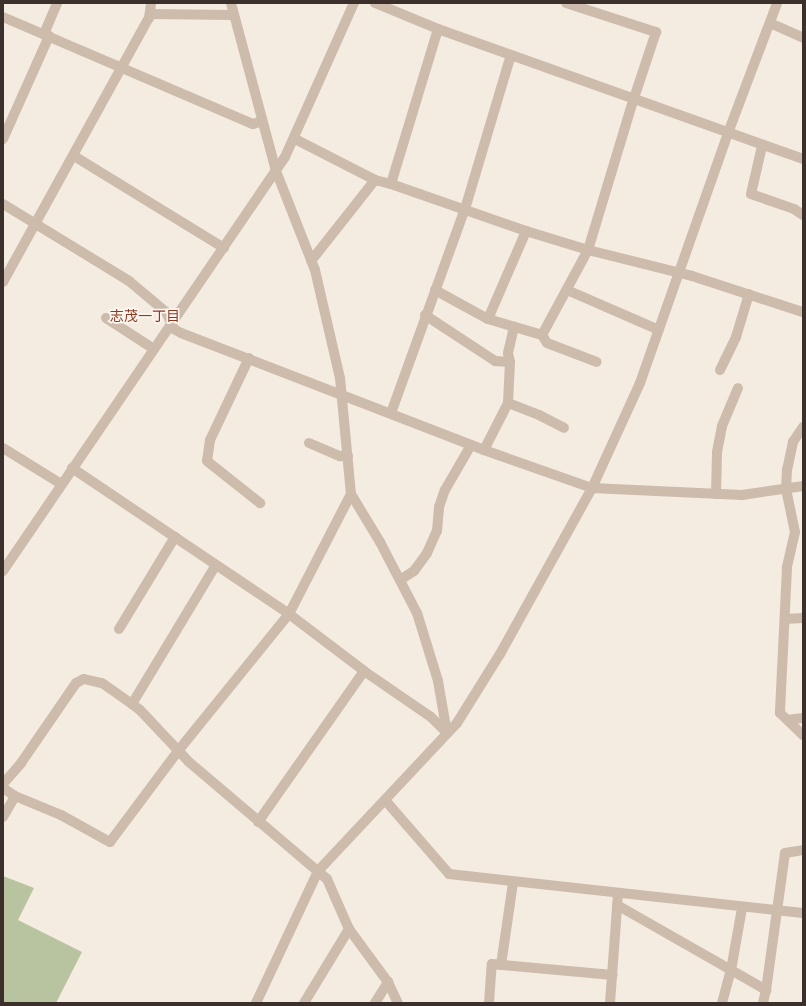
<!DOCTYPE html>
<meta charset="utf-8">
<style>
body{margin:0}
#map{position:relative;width:806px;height:1006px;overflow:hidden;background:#f4ebe1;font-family:"Nunito Sans","Noto Sans JP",sans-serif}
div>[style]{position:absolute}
.green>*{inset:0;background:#b8c4a0}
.lane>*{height:10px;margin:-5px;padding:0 5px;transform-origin:5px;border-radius:5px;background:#cdbbac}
.street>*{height:10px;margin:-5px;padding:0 5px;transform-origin:5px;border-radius:5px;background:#cdbbac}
span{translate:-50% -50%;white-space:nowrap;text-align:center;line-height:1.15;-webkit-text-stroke:3.5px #fbf5ee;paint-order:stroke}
.neighbourhood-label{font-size:14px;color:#8c3b22}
.frame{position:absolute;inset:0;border:4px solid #3b302b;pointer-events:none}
</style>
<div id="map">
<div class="green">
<div style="clip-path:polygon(3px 876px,34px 888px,18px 920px,82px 952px,56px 1003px,3px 1003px)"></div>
</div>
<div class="lane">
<div style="left:150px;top:14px;width:83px;rotate:0.7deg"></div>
<div style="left:770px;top:23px;width:36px;rotate:24deg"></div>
<div style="left:44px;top:34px;width:34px;rotate:-67deg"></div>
<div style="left:3px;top:139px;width:113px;rotate:-65.9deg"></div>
<div style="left:295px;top:139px;width:90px;rotate:27.1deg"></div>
<div style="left:375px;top:180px;width:16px;rotate:14deg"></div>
<div style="left:762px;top:146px;width:49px;rotate:102.9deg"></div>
<div style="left:751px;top:194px;width:46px;rotate:19.2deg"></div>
<div style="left:794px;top:209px;width:11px;rotate:34deg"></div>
<div style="left:74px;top:156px;width:176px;rotate:31.5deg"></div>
<div style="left:311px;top:261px;width:103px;rotate:-51.7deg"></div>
<div style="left:435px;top:290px;width:60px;rotate:28.7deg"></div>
<div style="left:488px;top:319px;width:56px;rotate:16.5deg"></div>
<div style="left:542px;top:335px;width:9px;rotate:58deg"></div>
<div style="left:547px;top:343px;width:53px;rotate:20.8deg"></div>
<div style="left:567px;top:290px;width:100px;rotate:23.5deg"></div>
<div style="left:425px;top:315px;width:84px;rotate:33.3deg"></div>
<div style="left:495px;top:361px;width:15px;rotate:4deg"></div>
<div style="left:106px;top:318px;width:57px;rotate:32.9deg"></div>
<div style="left:488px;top:319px;width:96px;rotate:-66.6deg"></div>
<div style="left:542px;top:335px;width:97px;rotate:-61.6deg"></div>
<div style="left:588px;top:250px;width:159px;rotate:-73.2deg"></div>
<div style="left:249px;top:358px;width:91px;rotate:115.4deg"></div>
<div style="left:210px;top:440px;width:21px;rotate:98deg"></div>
<div style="left:207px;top:461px;width:68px;rotate:38.4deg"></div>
<div style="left:720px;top:370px;width:37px;rotate:-64deg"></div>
<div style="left:736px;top:337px;width:45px;rotate:-73.2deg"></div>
<div style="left:508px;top:403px;width:33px;rotate:21deg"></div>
<div style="left:539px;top:415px;width:28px;rotate:27deg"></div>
<div style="left:803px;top:427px;width:18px;rotate:124deg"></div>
<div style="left:793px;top:442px;width:29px;rotate:102deg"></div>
<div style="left:787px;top:470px;width:19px;rotate:93deg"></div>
<div style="left:786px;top:489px;width:44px;rotate:78.2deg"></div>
<div style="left:795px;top:532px;width:37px;rotate:103deg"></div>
<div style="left:787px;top:568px;width:145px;rotate:92.8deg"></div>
<div style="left:780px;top:713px;width:32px;rotate:44deg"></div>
<div style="left:309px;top:443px;width:34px;rotate:23deg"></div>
<div style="left:340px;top:456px;width:8px"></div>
<div style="left:3px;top:448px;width:68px;rotate:31.8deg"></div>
<div style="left:484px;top:450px;width:53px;rotate:-62.9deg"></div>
<div style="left:508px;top:403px;width:41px;rotate:-87.2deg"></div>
<div style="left:510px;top:362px;width:9px;rotate:-103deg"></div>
<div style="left:508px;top:353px;width:27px;rotate:-77deg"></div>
<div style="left:716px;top:494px;width:42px;rotate:-88.6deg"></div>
<div style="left:717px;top:452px;width:26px;rotate:-79deg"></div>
<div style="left:722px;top:426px;width:41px;rotate:-67.2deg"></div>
<div style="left:400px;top:580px;width:17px;rotate:-33deg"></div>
<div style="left:414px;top:571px;width:22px;rotate:-54deg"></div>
<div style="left:427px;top:553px;width:24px;rotate:-66deg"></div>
<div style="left:437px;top:531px;width:24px;rotate:-85deg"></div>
<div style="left:439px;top:507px;width:18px;rotate:-71deg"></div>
<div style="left:445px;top:490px;width:52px;rotate:-60deg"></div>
<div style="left:785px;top:619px;width:18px;rotate:-3deg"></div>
<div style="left:119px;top:629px;width:108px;rotate:-58.7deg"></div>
<div style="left:788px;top:720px;width:15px;rotate:-8deg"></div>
<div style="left:178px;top:751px;width:176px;rotate:-51deg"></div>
<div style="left:289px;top:614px;width:135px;rotate:-62.7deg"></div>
<div style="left:3px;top:784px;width:28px;rotate:-49deg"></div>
<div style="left:21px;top:763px;width:97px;rotate:-55.5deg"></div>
<div style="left:76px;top:683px;width:9px;rotate:-27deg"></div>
<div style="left:84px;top:679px;width:18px;rotate:13deg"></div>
<div style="left:102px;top:683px;width:37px;rotate:35deg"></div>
<div style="left:132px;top:704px;width:162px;rotate:-58.9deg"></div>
<div style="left:3px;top:788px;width:14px;rotate:34deg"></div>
<div style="left:258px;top:822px;width:184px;rotate:-54.9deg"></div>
<div style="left:617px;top:905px;width:172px;rotate:29.7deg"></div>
<div style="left:766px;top:990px;width:13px;rotate:103deg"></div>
<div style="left:501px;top:965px;width:83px;rotate:-81.7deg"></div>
<div style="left:304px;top:1003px;width:87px;rotate:-58.7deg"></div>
<div style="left:375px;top:1003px;width:25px;rotate:-58deg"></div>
<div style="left:489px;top:1003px;width:39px;rotate:-86deg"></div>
<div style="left:492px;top:964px;width:121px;rotate:5.2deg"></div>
<div style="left:610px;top:1003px;width:109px;rotate:-85.8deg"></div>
<div style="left:722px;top:1003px;width:34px;rotate:-75deg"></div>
<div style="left:731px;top:970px;width:63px;rotate:-79.9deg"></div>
</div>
<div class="street">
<div style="left:231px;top:3px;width:174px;rotate:75deg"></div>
<div style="left:276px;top:171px;width:106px;rotate:68.5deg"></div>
<div style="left:315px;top:270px;width:111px;rotate:77deg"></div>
<div style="left:340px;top:378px;width:117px;rotate:84.6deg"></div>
<div style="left:351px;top:494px;width:56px;rotate:58.9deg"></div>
<div style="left:380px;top:542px;width:80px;rotate:62.5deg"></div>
<div style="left:417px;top:613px;width:71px;rotate:72.8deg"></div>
<div style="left:438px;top:681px;width:53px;rotate:80.2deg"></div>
<div style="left:375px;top:3px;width:68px;rotate:22.4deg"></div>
<div style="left:438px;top:29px;width:387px;rotate:19.6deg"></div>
<div style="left:566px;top:3px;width:95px;rotate:17.9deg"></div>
<div style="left:656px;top:32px;width:70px;rotate:108.4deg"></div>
<div style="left:3px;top:17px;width:272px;rotate:23.2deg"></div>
<div style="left:253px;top:124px;width:9px;rotate:-18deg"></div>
<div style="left:438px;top:29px;width:162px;rotate:106.9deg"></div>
<div style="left:391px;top:184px;width:143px;rotate:19.2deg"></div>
<div style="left:526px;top:231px;width:65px;rotate:17deg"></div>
<div style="left:588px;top:250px;width:107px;rotate:14deg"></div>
<div style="left:692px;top:276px;width:117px;rotate:18deg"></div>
<div style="left:3px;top:204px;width:148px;rotate:31.4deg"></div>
<div style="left:129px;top:281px;width:48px;rotate:40deg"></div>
<div style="left:166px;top:312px;width:19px;rotate:65deg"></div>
<div style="left:174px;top:329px;width:8px;rotate:30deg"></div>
<div style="left:181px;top:333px;width:325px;rotate:21.1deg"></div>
<div style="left:484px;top:450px;width:114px;rotate:19.4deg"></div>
<div style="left:592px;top:488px;width:150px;rotate:2.7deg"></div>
<div style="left:742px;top:495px;width:62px;rotate:-8.4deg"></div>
<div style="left:3px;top:282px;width:302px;rotate:-61.1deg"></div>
<div style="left:149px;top:18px;width:15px;rotate:-82deg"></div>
<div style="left:391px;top:413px;width:217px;rotate:-70.1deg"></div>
<div style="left:465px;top:209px;width:161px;rotate:-73.4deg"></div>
<div style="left:72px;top:468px;width:262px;rotate:33.9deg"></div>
<div style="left:289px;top:614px;width:94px;rotate:37.2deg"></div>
<div style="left:364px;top:671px;width:81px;rotate:34.5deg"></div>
<div style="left:431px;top:717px;width:23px;rotate:45deg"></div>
<div style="left:3px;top:571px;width:501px;rotate:-55.74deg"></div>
<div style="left:285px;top:157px;width:169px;rotate:-65.9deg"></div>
<div style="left:132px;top:704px;width:10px;rotate:37deg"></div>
<div style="left:140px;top:710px;width:71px;rotate:46.7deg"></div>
<div style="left:189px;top:762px;width:181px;rotate:40.3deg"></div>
<div style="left:327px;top:879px;width:55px;rotate:66.3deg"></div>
<div style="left:349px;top:929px;width:66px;rotate:53.7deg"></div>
<div style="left:388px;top:982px;width:23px;rotate:65deg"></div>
<div style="left:385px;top:800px;width:98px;rotate:49.1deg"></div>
<div style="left:449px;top:874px;width:356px;rotate:6.3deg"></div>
<div style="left:3px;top:817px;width:24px;rotate:-60deg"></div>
<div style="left:15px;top:796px;width:50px;rotate:22.4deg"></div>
<div style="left:61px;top:815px;width:56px;rotate:28.9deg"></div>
<div style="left:110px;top:842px;width:114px;rotate:-53.2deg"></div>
<div style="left:766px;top:990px;width:138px;rotate:-82.1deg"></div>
<div style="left:785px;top:853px;width:18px;rotate:-9deg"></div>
<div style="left:256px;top:1003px;width:146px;rotate:-64.8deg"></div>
<div style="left:318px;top:871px;width:203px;rotate:-46.8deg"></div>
<div style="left:457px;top:723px;width:81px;rotate:-58.1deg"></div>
<div style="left:500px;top:654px;width:190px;rotate:-61deg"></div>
<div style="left:592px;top:488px;width:115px;rotate:-65.4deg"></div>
<div style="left:640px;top:383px;width:265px;rotate:-70.6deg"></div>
<div style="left:728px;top:133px;width:139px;rotate:-69.3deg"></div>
</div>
<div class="neighbourhood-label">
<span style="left:145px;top:317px">志茂一丁目</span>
</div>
<div class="frame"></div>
</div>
